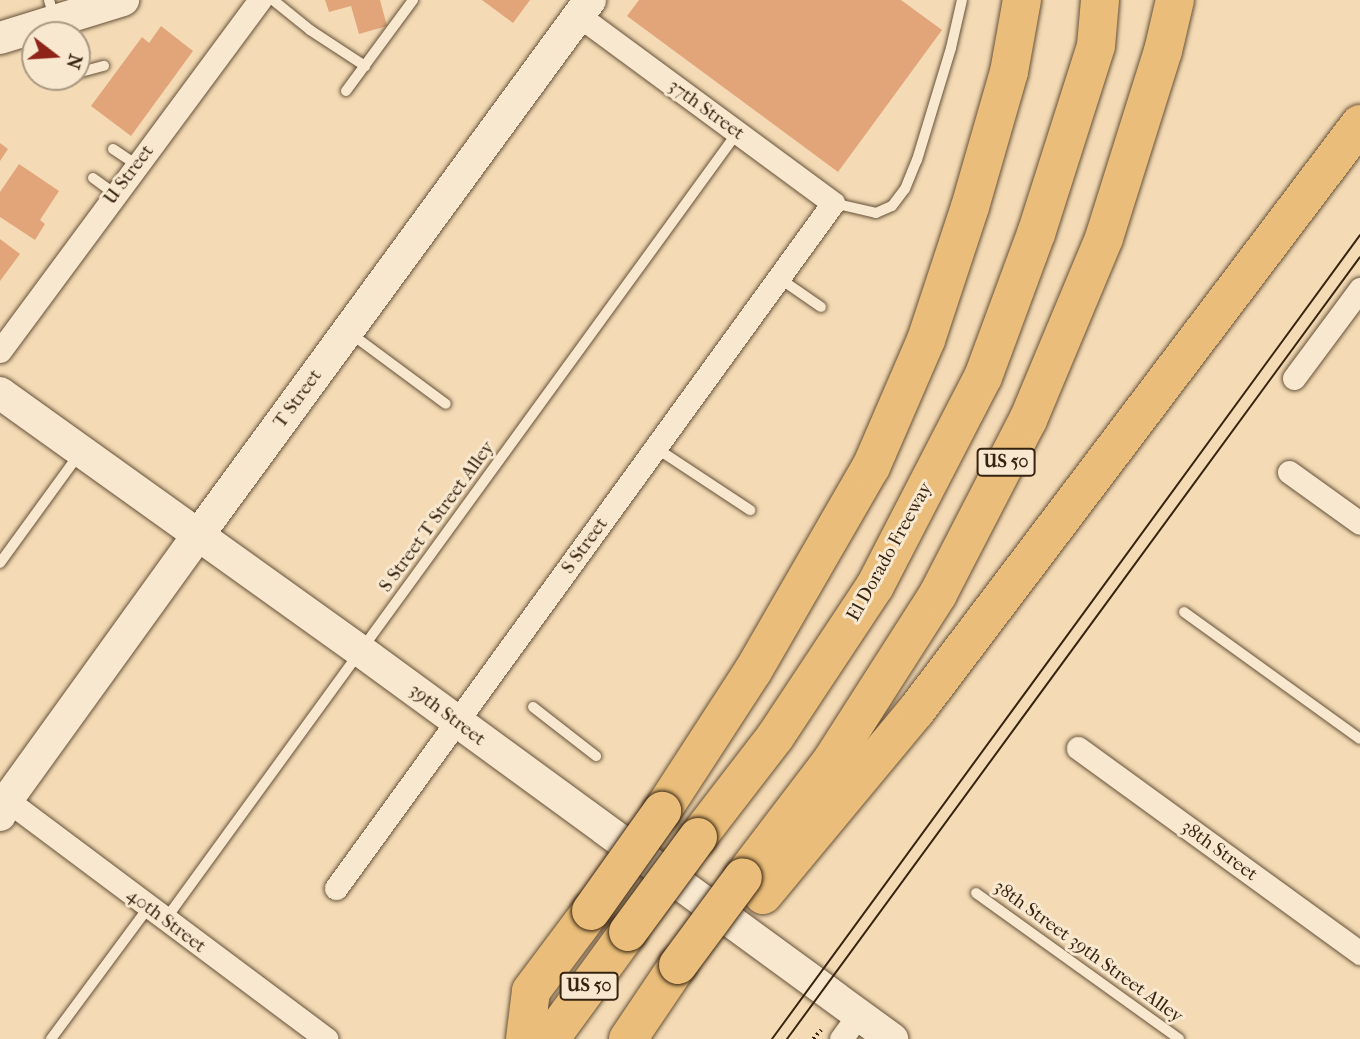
<!DOCTYPE html>
<style>
body{margin:0}
#map{position:relative;width:1360px;height:1039px;overflow:hidden;background:#f4dbb5;font-family:"IM FELL French Canon",serif}
div>[style]{position:absolute}
.building>*{inset:0;background:#e1a579}
.path>*{height:3.5px;margin-top:-1.75px;transform-origin:0;background:repeating-linear-gradient(90deg,#362310 0 2px,transparent 0 5.5px)}
.roads{filter:drop-shadow(0 0 2px #665139) drop-shadow(0 0 2px #665139)}
.lane>*{height:10px;margin:-5px;padding:0 5px;transform-origin:5px;border-radius:5px;background:#f8e8cf}
.street>*{height:23px;margin:-11.5px;padding:0 11.5px;transform-origin:11.5px;border-radius:11.5px;background:#f8e8cf}
.secondary>*{height:32px;margin:-16px;padding:0 16px;transform-origin:16px;border-radius:16px;background:#f8e8cf}
.highway>*{height:38px;margin:-19px;padding:0 19px;transform-origin:19px;border-radius:19px;background:#eabe7a}
.tram>*{height:2px;margin:-1px;padding:0 1px;transform-origin:1px;border-radius:1px;background:#362310}
.bridges{filter:drop-shadow(0 0 2px #362310) drop-shadow(0 0 2px #362310)}
.highway-bridge>*{height:38px;margin:-19px;padding:0 19px;transform-origin:19px;border-radius:19px;background:#eabe7a}
span{translate:-50% -50%;white-space:nowrap;text-align:center;line-height:1.15;-webkit-text-stroke:6px #f8e8cf;paint-order:stroke}
.shield-label span{padding:2px 5px;background:#f8e8cf;border:2px solid;border-radius:5px;-webkit-text-stroke-width:0}
.shield-label{font-size:18px;color:#362310;font-weight:700}
.street-label{font-size:19px;color:#362310}
.north{position:absolute;left:21px;top:21px;width:70px;height:70px;box-sizing:border-box;background:#f8e8cf;border:2px solid #aa9983;border-radius:50%;rotate:107deg;font-size:19px;font-weight:700;line-height:28px;text-align:center;color:#362310}
.north::after{content:'';display:block;margin:auto;width:24px;height:32px;background:#8f2418;clip-path:polygon(50% 0,100% 100%,50% 72%,0 100%)}
</style>
<div id="map">
<div class="building">
<div style="clip-path:polygon(325px 0,380px 0,387px 26px,359px 34px,351px 6px,329px 12px)"></div>
<div style="clip-path:polygon(482px 0,530px 0,513px 23px)"></div>
<div style="clip-path:polygon(639px 0,901px 0,942px 30px,838px 172px,627px 16px)"></div>
<div style="clip-path:polygon(161px 26px,193px 51px,131px 136px,91px 106px,142px 37px,149px 43px)"></div>
<div style="clip-path:polygon(0 143px,8px 149px,0 161px)"></div>
<div style="clip-path:polygon(19px 164px,59px 191px,40px 220px,45px 224px,35px 240px,0 217px,0 192px)"></div>
<div style="clip-path:polygon(0 239px,20px 254px,0 281px)"></div>
</div>
<div class="path">
<div style="left:813px;top:1039px;width:12px;rotate:-48deg"></div>
</div>
<div class="roads">
<div class="lane">
<div style="left:49px;top:0;width:19px;rotate:74deg"></div>
<div style="left:273px;top:0;width:48px;rotate:39deg"></div>
<div style="left:310px;top:30px;width:66px;rotate:33.2deg"></div>
<div style="left:77px;top:73px;width:28px;rotate:-15deg"></div>
<div style="left:346px;top:91px;width:113px;rotate:-53.6deg"></div>
<div style="left:113px;top:149px;width:29px;rotate:34deg"></div>
<div style="left:93px;top:178px;width:27px;rotate:36deg"></div>
<div style="left:833px;top:203px;width:44px;rotate:13.1deg"></div>
<div style="left:876px;top:213px;width:17px;rotate:-24deg"></div>
<div style="left:892px;top:206px;width:21px;rotate:-53deg"></div>
<div style="left:905px;top:189px;width:31px;rotate:-68deg"></div>
<div style="left:917px;top:160px;width:117px;rotate:-73.1deg"></div>
<div style="left:951px;top:48px;width:49px;rotate:-77.1deg"></div>
<div style="left:779px;top:278px;width:51px;rotate:34.6deg"></div>
<div style="left:350px;top:333px;width:119px;rotate:36.5deg"></div>
<div style="left:656px;top:448px;width:113px;rotate:33.4deg"></div>
<div style="left:0;top:563px;width:136px;rotate:-54deg"></div>
<div style="left:1184px;top:612px;width:217px;rotate:35.8deg"></div>
<div style="left:533px;top:707px;width:80px;rotate:37.9deg"></div>
<div style="left:976px;top:893px;width:250px;rotate:35.7deg"></div>
<div style="left:165px;top:920px;width:973px;rotate:-53.99deg"></div>
<div style="left:51px;top:1039px;width:163px;rotate:-53.5deg"></div>
</div>
<div class="street">
<div style="left:0;top:351px;width:437px;rotate:-53.5deg"></div>
<div style="left:1294px;top:378px;width:111px;rotate:-53.4deg"></div>
<div style="left:1289px;top:472px;width:87px;rotate:35.7deg"></div>
<div style="left:1078px;top:748px;width:349px;rotate:36deg"></div>
<div style="left:7px;top:800px;width:399px;rotate:36.8deg"></div>
<div style="left:336px;top:888px;width:846px;rotate:-54.04deg"></div>
<div style="left:833px;top:203px;width:315px;rotate:-143.6deg"></div>
<div style="left:841px;top:1039px;width:31px;rotate:-54deg"></div>
</div>
<div class="secondary">
<div style="left:0;top:38px;width:129px;rotate:-17.2deg"></div>
<div style="left:0;top:393px;width:444px;rotate:35.6deg"></div>
<div style="left:361px;top:651px;width:658px;rotate:36.16deg"></div>
<div style="left:0;top:815px;width:17px;rotate:-65deg"></div>
<div style="left:7px;top:800px;width:328px;rotate:-54.2deg"></div>
<div style="left:199px;top:534px;width:662px;rotate:-53.79deg"></div>
</div>
<div class="highway">
<div style="left:662px;top:811px;width:167px;rotate:-57deg"></div>
<div style="left:753px;top:671px;width:236px;rotate:-60deg"></div>
<div style="left:871px;top:467px;width:138px;rotate:-66.6deg"></div>
<div style="left:926px;top:340px;width:140px;rotate:-71.7deg"></div>
<div style="left:970px;top:207px;width:141px;rotate:-73.9deg"></div>
<div style="left:1009px;top:72px;width:73px;rotate:-79.8deg"></div>
<div style="left:698px;top:837px;width:126px;rotate:-52.4deg"></div>
<div style="left:775px;top:737px;width:181px;rotate:-56.5deg"></div>
<div style="left:875px;top:586px;width:235px;rotate:-62.7deg"></div>
<div style="left:983px;top:377px;width:153px;rotate:-69.7deg"></div>
<div style="left:1036px;top:234px;width:197px;rotate:-72.3deg"></div>
<div style="left:1096px;top:46px;width:46px;rotate:-85deg"></div>
<div style="left:743px;top:877px;width:147px;rotate:-52.7deg"></div>
<div style="left:832px;top:760px;width:197px;rotate:-57.4deg"></div>
<div style="left:938px;top:594px;width:196px;rotate:-62.7deg"></div>
<div style="left:1028px;top:420px;width:197px;rotate:-67.3deg"></div>
<div style="left:1104px;top:238px;width:196px;rotate:-72.5deg"></div>
<div style="left:1163px;top:51px;width:52px;rotate:-76.8deg"></div>
<div style="left:763px;top:895px;width:239px;rotate:-50.3deg"></div>
<div style="left:916px;top:711px;width:736px;rotate:-52.9deg"></div>
<div style="left:525px;top:1039px;width:48px;rotate:-82.9deg"></div>
<div style="left:531px;top:991px;width:100px;rotate:-53.1deg"></div>
<div style="left:550px;top:1039px;width:132px;rotate:-53.9deg"></div>
<div style="left:628px;top:1039px;width:89px;rotate:-56deg"></div>
</div>
</div>
<div class="tram">
<div style="left:772px;top:1039px;width:996px;rotate:-53.82deg"></div>
<div style="left:787px;top:1039px;width:969px;rotate:-53.77deg"></div>
</div>
<div class="bridges">
<div class="highway-bridge">
<div style="left:591px;top:911px;width:123px;rotate:-54.6deg"></div>
<div style="left:628px;top:932px;width:118px;rotate:-53.6deg"></div>
<div style="left:678px;top:965px;width:109px;rotate:-53.5deg"></div>
</div>
</div>
<div class="shield-label">
<span style="left:1006px;top:462px">US 50</span>
<span style="left:589px;top:986px">US 50</span>
</div>
<div class="street-label">
<span style="left:706px;top:110px;rotate:36deg">37th Street</span>
<span style="left:129px;top:175px;rotate:-53deg">U Street</span>
<span style="left:298px;top:399px;rotate:-54deg">T Street</span>
<span style="left:437px;top:517px;rotate:-54deg">S Street T Street Alley</span>
<span style="left:585px;top:546px;rotate:-54deg">S Street</span>
<span style="left:890px;top:552px;rotate:-61deg">El Dorado Freeway</span>
<span style="left:447px;top:715px;rotate:37deg">39th Street</span>
<span style="left:1219px;top:851px;rotate:36deg">38th Street</span>
<span style="left:166px;top:921px;rotate:37deg">40th Street</span>
<span style="left:1088px;top:952px;rotate:36deg">38th Street 39th Street Alley</span>
</div>
<div class="north">N</div>
</div>
